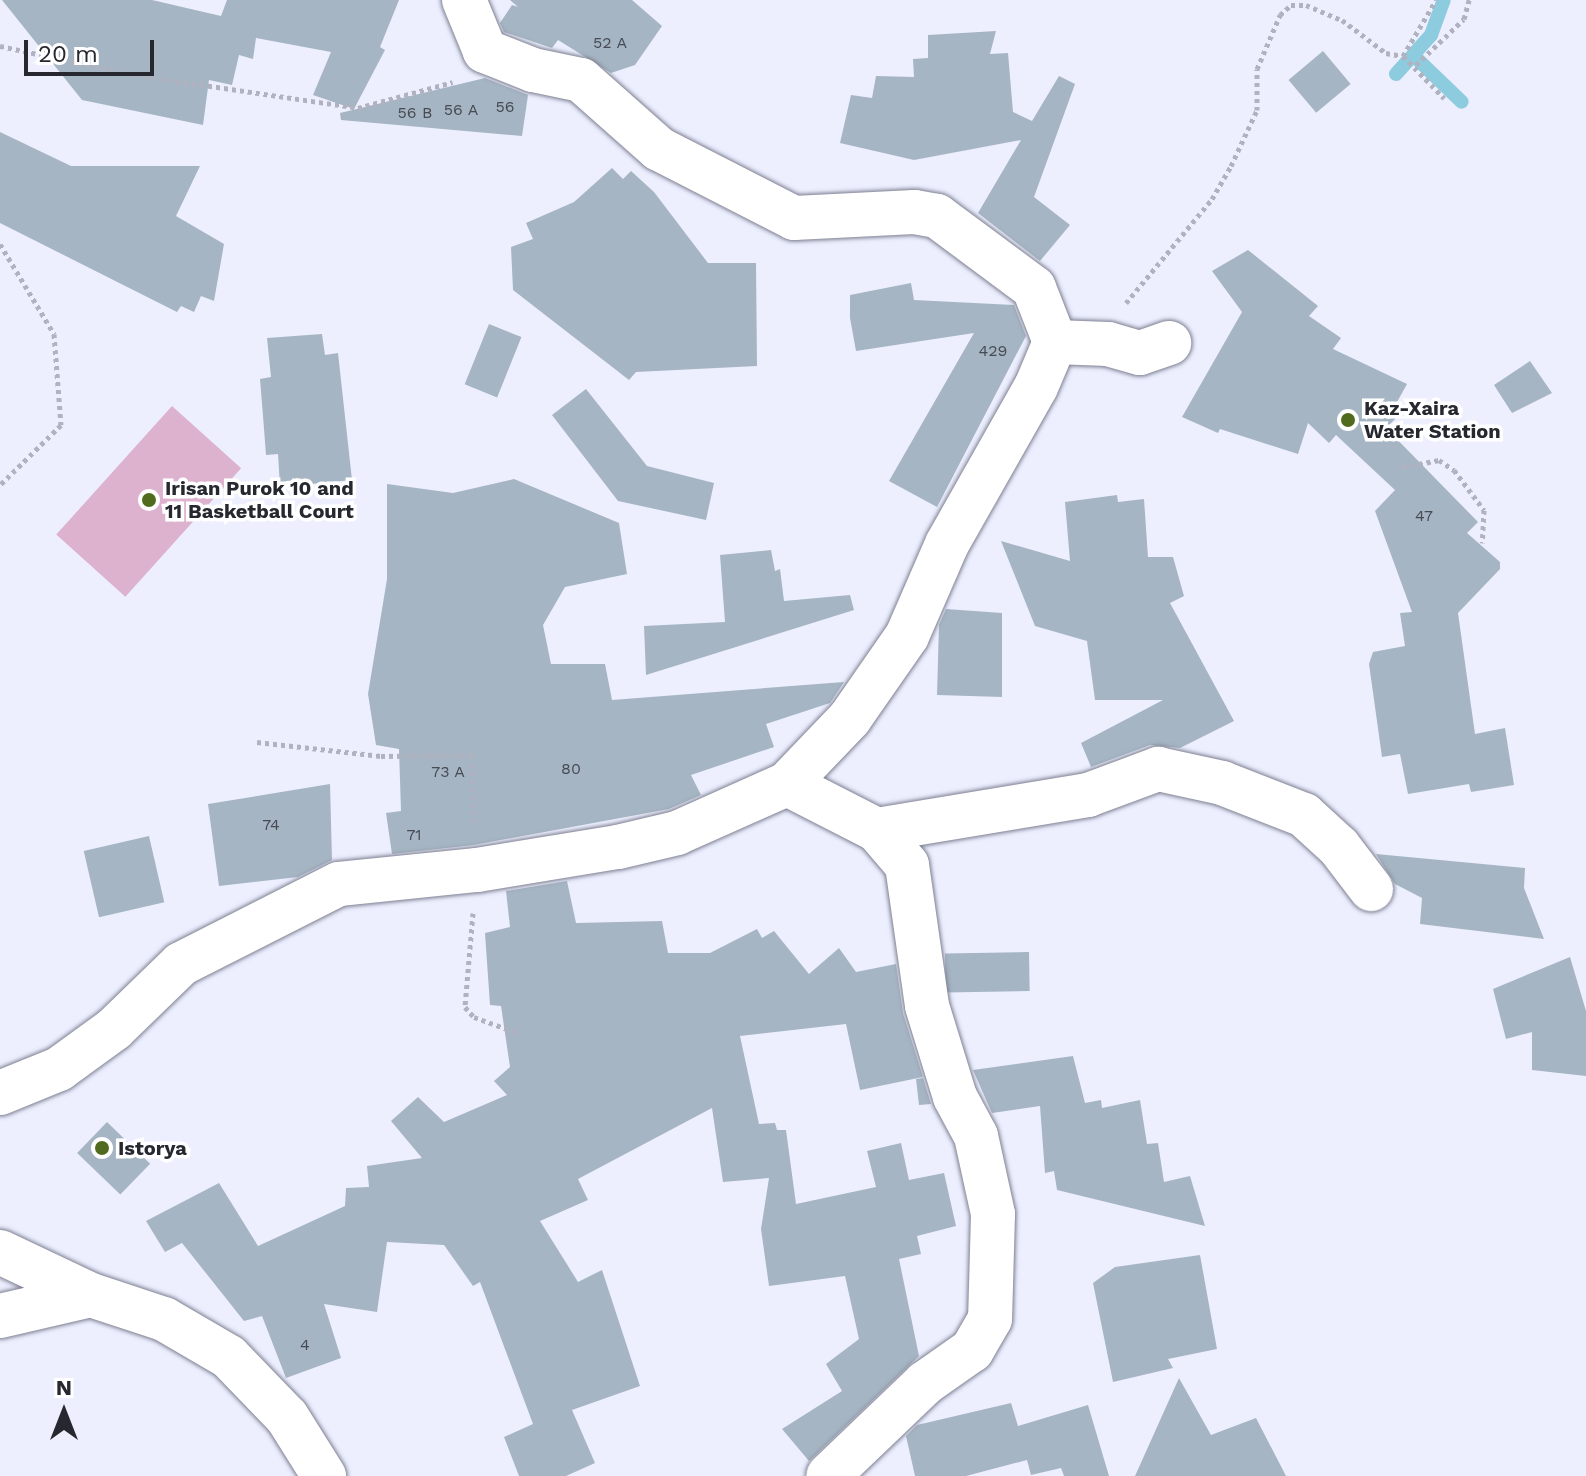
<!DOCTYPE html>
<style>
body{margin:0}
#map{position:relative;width:1586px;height:1476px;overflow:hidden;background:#edefff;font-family:"Work Sans",sans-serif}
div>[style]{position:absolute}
.green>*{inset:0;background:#ddb2ce;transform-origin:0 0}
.stream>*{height:14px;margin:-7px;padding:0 7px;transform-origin:7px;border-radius:7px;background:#8dccde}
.building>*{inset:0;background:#a6b5c3;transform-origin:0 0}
.path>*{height:5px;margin-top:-2.5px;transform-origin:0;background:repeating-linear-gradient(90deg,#b1b2c0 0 4px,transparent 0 8px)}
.roads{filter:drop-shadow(0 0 2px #7d8091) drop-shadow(0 0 2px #7d8091)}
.minor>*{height:44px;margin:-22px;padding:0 22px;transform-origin:22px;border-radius:22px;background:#fff}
.dots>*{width:22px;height:22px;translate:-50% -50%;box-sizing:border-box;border:4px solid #fff;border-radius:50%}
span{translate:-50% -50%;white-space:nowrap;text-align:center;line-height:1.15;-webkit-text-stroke:7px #fff;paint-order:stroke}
.number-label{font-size:16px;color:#474b54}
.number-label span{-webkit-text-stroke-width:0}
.poi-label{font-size:20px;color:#27282f;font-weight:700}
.left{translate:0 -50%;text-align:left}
.north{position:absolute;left:24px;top:1372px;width:80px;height:80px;-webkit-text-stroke:6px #fff;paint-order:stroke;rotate:0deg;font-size:22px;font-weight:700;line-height:32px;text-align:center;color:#27282f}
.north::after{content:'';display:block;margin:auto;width:28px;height:36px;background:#27282f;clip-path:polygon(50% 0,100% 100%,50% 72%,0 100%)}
.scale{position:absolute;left:24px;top:40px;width:130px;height:36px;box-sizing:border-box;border:4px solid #27282f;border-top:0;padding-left:10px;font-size:24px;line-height:28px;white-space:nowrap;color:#27282f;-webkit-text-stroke:6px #fff;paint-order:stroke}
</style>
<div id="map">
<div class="green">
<div style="left:172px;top:406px;width:93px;height:173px;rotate:42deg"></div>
</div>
<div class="stream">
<div style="left:1414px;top:56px;width:66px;rotate:43.8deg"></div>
<div style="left:1396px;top:74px;width:52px;rotate:-48.1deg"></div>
<div style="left:1431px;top:35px;width:37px;rotate:-70deg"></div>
</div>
<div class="building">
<div style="clip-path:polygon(2px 0,152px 0,221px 16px,227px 0,399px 0,380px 47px,385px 50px,354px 109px,313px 95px,331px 52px,256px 38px,253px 59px,239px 55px,232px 85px,209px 80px,203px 125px,82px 100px)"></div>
<div style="clip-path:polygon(510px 0,632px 0,662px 26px,635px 65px,611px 73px,558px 40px,552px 48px,504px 32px,500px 23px,512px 5px,518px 7px)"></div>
<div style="clip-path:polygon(996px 31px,990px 54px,1008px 53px,1013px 112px,1032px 121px,1059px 76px,1075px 84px,1034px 197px,1070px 225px,1040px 261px,978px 213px,1021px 140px,914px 160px,840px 143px,851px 95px,872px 98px,876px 76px,914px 77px,913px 59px,928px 58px,928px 35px)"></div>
<div style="left:1323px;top:51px;width:43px;height:45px;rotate:50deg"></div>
<div style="clip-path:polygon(485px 78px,528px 95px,522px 136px,341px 120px,340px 113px)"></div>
<div style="clip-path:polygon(0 132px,71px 166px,200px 166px,176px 216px,224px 244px,214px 301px,201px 296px,194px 312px,181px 306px,177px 312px,0 223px)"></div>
<div style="clip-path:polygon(612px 168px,623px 179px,631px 171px,654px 192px,708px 263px,756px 263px,757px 366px,636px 372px,629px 380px,513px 290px,511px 247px,533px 239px,526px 223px,574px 202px)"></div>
<div style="clip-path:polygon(1248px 250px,1318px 306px,1309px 316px,1341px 338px,1333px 349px,1407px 384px,1391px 413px,1396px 418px,1386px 428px,1478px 522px,1467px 533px,1500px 562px,1500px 569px,1458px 613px,1475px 734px,1505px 728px,1514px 785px,1471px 792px,1469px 784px,1408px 794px,1400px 754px,1382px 757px,1369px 664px,1373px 652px,1405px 646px,1400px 613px,1412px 612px,1375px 511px,1395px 490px,1336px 435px,1329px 443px,1308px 423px,1298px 454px,1220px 429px,1218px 433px,1182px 417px,1242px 312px,1212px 271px)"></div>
<div style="clip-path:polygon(911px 283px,914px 300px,1014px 305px,1026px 336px,937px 507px,889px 481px,974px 333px,856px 351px,850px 318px,850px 295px)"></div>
<div style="left:489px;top:324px;width:35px;height:65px;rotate:22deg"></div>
<div style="clip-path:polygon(322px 334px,325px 355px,338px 353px,352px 480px,280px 487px,278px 454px,266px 455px,263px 416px,260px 379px,271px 377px,267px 338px)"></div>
<div style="clip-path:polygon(1530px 361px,1552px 393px,1512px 413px,1494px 385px)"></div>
<div style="clip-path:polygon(586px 389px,647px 466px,714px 483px,706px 520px,618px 501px,552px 415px)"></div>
<div style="clip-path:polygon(514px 479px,619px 523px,627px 574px,565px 587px,543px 625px,551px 664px,605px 664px,612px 700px,844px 682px,830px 703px,766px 724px,774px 747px,691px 775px,701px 795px,669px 809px,474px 845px,392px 854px,386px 813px,401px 811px,399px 749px,376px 745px,368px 694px,387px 579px,387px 484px,453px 493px)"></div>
<div style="clip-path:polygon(1117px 495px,1118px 502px,1144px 499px,1148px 557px,1173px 557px,1184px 596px,1170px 603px,1234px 721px,1180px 748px,1150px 745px,1091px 767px,1081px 743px,1163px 700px,1095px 700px,1087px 641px,1035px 626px,1001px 541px,1070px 561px,1065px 502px)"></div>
<div style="clip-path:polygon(771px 550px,775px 571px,780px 569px,784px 601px,850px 595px,854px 610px,646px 675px,644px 626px,725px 622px,720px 555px)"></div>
<div style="clip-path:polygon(946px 609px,1002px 613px,1002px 697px,937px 695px,939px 625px)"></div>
<div style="clip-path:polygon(330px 784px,332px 860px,298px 877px,219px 886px,208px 804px)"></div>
<div style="left:149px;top:836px;width:68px;height:67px;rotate:77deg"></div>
<div style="clip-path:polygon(1376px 854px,1525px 868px,1524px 888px,1544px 939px,1420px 924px,1422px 898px,1395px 884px)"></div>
<div style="clip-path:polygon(567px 881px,576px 923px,662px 921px,668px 953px,710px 953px,757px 929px,762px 938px,774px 931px,809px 974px,839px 948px,856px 972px,896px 964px,903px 1013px,923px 1077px,860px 1090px,846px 1024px,740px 1036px,759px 1124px,775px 1123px,777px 1130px,786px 1130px,796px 1204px,876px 1187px,867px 1151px,901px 1143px,909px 1180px,944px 1173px,956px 1226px,917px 1236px,921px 1254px,899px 1259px,919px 1356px,809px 1461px,782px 1429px,842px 1391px,826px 1364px,859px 1339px,845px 1276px,769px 1286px,761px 1229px,769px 1178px,723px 1182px,712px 1108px,578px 1179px,588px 1200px,540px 1221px,578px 1282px,602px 1270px,640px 1386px,572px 1410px,595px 1463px,566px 1476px,519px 1476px,504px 1437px,533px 1424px,480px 1282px,473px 1286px,444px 1245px,387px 1242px,377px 1312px,324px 1304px,341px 1358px,286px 1378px,262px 1316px,244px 1321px,182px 1243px,165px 1252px,146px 1221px,219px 1183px,258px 1246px,345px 1206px,346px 1188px,369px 1187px,367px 1166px,422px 1158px,391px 1121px,418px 1097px,444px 1122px,507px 1095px,494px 1081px,510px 1067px,501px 1006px,490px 1005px,485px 933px,510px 927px,506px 891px)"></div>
<div style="left:1029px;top:952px;width:39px;height:84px;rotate:89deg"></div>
<div style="clip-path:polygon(1570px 957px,1586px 1011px,1586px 1076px,1532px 1070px,1532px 1032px,1506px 1039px,1493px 989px)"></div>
<div style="clip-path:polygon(1073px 1056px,1085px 1103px,1101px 1100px,1102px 1108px,1140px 1100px,1147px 1144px,1158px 1143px,1164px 1182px,1190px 1176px,1205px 1226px,1057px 1190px,1054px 1171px,1045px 1173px,1040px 1106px,992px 1113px,973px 1070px)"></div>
<div style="clip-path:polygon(923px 1078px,931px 1104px,919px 1105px,916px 1079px)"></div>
<div style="left:107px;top:1122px;width:60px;height:43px;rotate:44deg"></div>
<div style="clip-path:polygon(1200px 1255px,1217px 1349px,1168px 1359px,1173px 1368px,1113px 1382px,1093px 1283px,1115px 1267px)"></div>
<div style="clip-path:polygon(1179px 1378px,1211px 1435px,1256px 1418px,1286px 1476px,1135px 1476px)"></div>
<div style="clip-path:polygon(1011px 1403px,1018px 1426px,1088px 1405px,1109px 1476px,1064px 1476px,1061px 1468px,1031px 1475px,1027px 1460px,966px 1476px,915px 1476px,906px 1436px,917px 1425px)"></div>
</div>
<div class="path">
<div style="left:0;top:46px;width:132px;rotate:12.2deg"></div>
<div style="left:129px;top:74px;width:232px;rotate:8.4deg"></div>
<div style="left:358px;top:108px;width:98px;rotate:-15.3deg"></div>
<div style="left:1403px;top:56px;width:59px;rotate:45.7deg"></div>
<div style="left:1416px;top:65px;width:66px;rotate:-43.8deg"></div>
<div style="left:1464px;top:19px;width:20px;rotate:-75deg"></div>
<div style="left:0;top:244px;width:105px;rotate:59deg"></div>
<div style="left:54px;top:334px;width:91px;rotate:85.6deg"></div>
<div style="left:61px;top:425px;width:86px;rotate:135.5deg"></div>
<div style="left:1126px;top:303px;width:135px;rotate:-50.4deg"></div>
<div style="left:1212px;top:199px;width:38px;rotate:-60deg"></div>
<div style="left:1231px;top:166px;width:62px;rotate:-65.1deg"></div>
<div style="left:1257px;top:110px;width:41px;rotate:-90deg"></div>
<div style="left:1257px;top:69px;width:59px;rotate:-66.9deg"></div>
<div style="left:1280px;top:15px;width:15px;rotate:-42deg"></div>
<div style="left:1291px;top:5px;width:15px"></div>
<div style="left:1306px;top:5px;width:39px;rotate:23deg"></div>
<div style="left:1342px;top:20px;width:55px;rotate:36.9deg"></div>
<div style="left:1386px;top:53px;width:17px;rotate:10deg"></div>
<div style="left:1403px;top:56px;width:65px;rotate:-59.5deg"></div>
<div style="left:1403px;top:467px;width:37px;rotate:-11deg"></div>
<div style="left:1439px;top:460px;width:18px;rotate:34deg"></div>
<div style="left:1454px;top:470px;width:50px;rotate:53.1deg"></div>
<div style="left:1484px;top:510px;width:33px;rotate:93deg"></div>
<div style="left:257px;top:742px;width:125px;rotate:6.4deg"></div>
<div style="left:381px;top:756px;width:91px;rotate:-0.6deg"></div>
<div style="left:472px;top:755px;width:73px;rotate:87.6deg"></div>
<div style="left:473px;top:913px;width:94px;rotate:94.9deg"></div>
<div style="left:465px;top:1007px;width:13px;rotate:48deg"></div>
<div style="left:474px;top:1017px;width:47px;rotate:20deg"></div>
</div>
<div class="roads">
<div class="minor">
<div style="left:1055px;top:342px;width:53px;rotate:2.2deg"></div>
<div style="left:1108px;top:344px;width:33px;rotate:16deg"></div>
<div style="left:1140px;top:353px;width:31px;rotate:-19deg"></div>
<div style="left:787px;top:784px;width:101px;rotate:27.1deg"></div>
<div style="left:877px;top:830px;width:46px;rotate:49.4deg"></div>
<div style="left:907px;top:865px;width:142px;rotate:81.9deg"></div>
<div style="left:927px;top:1006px;width:95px;rotate:72.9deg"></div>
<div style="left:955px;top:1097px;width:44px;rotate:61.7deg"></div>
<div style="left:976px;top:1136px;width:80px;rotate:77.7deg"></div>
<div style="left:993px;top:1214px;width:105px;rotate:91.6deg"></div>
<div style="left:990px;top:1319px;width:36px;rotate:120deg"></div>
<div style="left:972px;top:1350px;width:57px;rotate:144.9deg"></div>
<div style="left:925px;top:1383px;width:134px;rotate:136.2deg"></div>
<div style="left:877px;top:830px;width:214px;rotate:-9.4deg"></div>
<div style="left:1088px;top:795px;width:75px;rotate:-20.4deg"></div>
<div style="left:1158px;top:769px;width:66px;rotate:12.3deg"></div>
<div style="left:1222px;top:783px;width:88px;rotate:21.3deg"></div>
<div style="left:1304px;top:815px;width:47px;rotate:42.4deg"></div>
<div style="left:1339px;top:847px;width:53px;rotate:52.7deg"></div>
<div style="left:0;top:1093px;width:64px;rotate:-22.1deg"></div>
<div style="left:59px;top:1069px;width:68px;rotate:-36deg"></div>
<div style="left:114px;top:1029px;width:93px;rotate:-44.1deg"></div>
<div style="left:181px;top:964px;width:177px;rotate:-26.9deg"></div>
<div style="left:339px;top:884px;width:139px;rotate:-5.8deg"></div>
<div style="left:477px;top:870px;width:143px;rotate:-9.3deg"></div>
<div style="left:618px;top:847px;width:61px;rotate:-13.3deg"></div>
<div style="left:677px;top:833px;width:120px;rotate:-24deg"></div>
<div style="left:787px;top:784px;width:91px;rotate:-46.3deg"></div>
<div style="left:850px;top:718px;width:100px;rotate:-55.2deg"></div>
<div style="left:907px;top:636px;width:100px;rotate:-66.5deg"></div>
<div style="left:947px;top:544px;width:180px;rotate:-60.5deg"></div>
<div style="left:1036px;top:387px;width:49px;rotate:-67.1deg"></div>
<div style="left:1055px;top:342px;width:58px;rotate:-111.3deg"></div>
<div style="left:1034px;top:288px;width:121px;rotate:-143.4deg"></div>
<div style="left:937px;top:216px;width:23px;rotate:-170deg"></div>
<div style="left:914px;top:212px;width:120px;rotate:177.1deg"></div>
<div style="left:794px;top:218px;width:152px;rotate:-152.9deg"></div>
<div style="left:659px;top:149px;width:104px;rotate:-138.5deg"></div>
<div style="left:581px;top:80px;width:49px;rotate:-168.2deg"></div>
<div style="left:533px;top:70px;width:52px;rotate:-158.4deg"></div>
<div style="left:485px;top:51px;width:55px;rotate:-112.4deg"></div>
<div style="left:0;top:1252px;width:101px;rotate:25.3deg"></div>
<div style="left:0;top:1316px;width:93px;rotate:-13deg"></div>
<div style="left:91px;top:1295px;width:77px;rotate:18.2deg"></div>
<div style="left:164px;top:1319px;width:75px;rotate:30.3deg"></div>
<div style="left:229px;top:1357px;width:83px;rotate:46deg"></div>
<div style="left:287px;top:1417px;width:70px;rotate:57.9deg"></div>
</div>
</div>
<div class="dots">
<div style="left:1348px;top:420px;background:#516b1e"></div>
<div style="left:149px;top:500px;background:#516b1e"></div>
<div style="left:102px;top:1148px;background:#516b1e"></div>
</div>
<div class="number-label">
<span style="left:610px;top:43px">52 A</span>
<span style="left:505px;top:107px">56</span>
<span style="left:461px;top:110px">56 A</span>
<span style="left:415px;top:113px">56 B</span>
<span style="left:993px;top:351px">429</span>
<span style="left:1424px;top:516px">47</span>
<span style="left:571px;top:769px">80</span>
<span style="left:448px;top:772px">73 A</span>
<span style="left:271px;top:825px">74</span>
<span style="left:414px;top:835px">71</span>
<span style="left:305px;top:1345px">4</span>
</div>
<div class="poi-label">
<span class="left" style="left:1364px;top:420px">Kaz-Xaira<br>Water Station</span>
<span class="left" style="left:165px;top:500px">Irisan Purok 10 and<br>11 Basketball Court</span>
<span class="left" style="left:118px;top:1148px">Istorya</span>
</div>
<div class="north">N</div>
<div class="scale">20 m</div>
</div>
